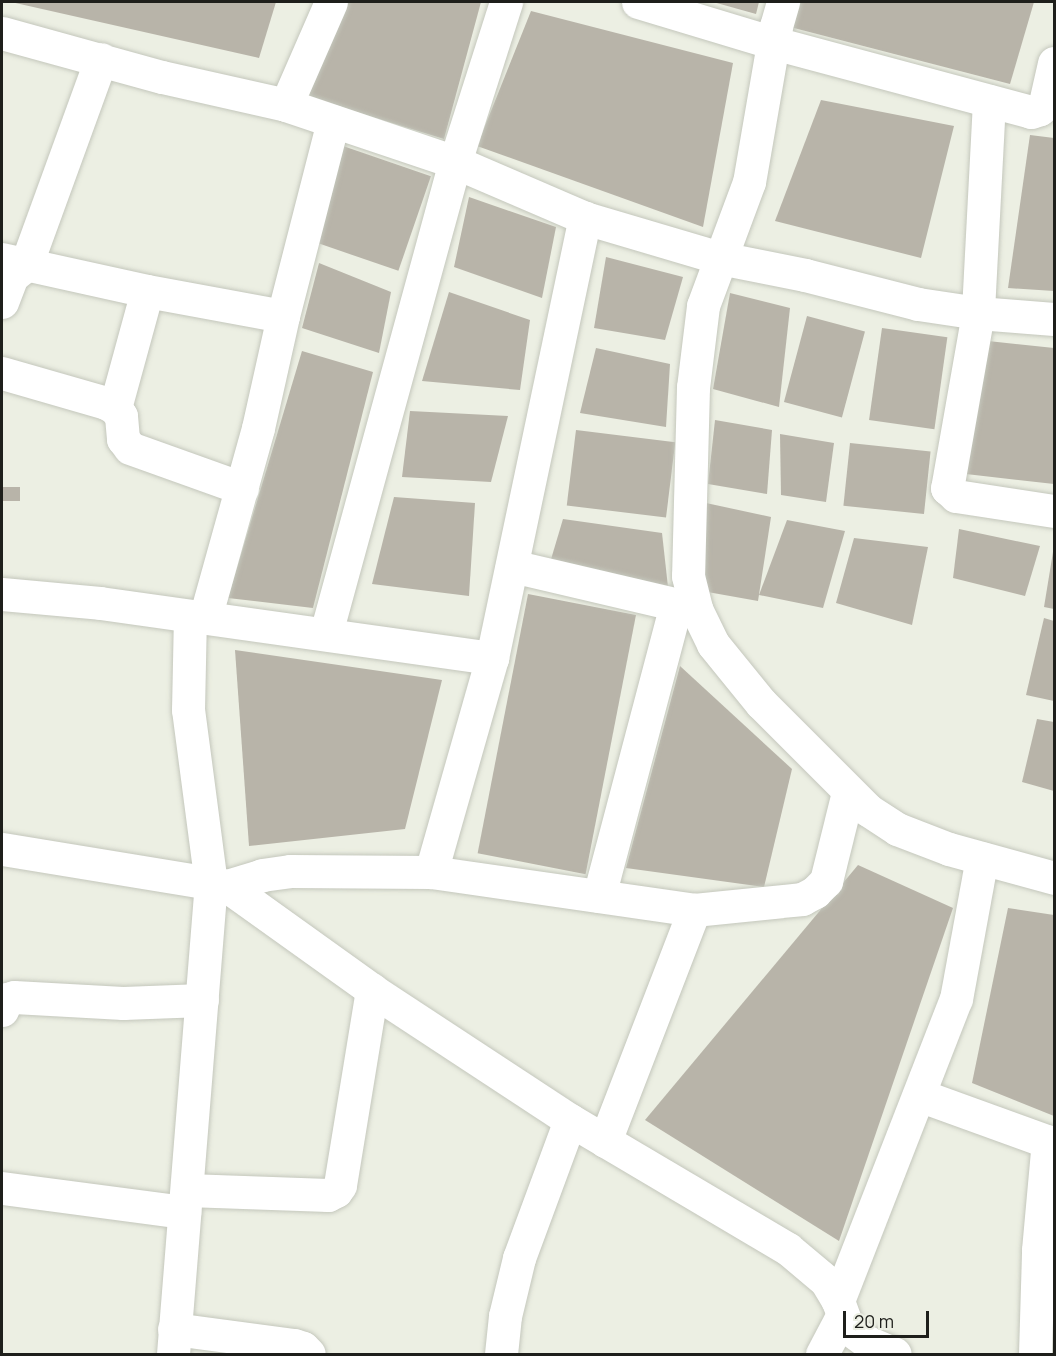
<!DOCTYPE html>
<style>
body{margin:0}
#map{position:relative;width:1056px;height:1356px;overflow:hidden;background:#ecefe3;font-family:Manrope,sans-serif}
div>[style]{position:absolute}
.building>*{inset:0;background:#b8b4a9;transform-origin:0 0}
.roads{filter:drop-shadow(0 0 2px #c4c7bc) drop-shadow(0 0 2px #c4c7bc)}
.minor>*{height:33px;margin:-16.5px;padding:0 16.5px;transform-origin:16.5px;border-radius:16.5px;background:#fff}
span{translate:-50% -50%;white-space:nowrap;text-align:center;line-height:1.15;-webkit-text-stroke:5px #ecefe3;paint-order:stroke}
.frame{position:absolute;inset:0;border:3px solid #1e1f1b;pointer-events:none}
.scale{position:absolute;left:843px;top:1311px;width:86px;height:27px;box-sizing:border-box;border:3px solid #1e1f1b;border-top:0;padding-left:8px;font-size:18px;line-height:21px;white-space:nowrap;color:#1e1f1b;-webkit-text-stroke:4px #ecefe3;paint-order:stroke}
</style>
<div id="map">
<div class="building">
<div style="clip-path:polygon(11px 2px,276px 2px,259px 58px)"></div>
<div style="clip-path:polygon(348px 2px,481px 2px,444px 139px,308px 97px)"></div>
<div style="clip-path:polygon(713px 2px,759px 2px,756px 14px)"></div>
<div style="clip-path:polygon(801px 2px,1034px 2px,1010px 84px,790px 27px)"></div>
<div style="clip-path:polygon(531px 11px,733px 63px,703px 227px,477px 146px)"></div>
<div style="clip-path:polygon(821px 100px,954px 126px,921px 258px,775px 221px)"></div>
<div style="clip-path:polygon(1030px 135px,1054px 138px,1054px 291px,1008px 288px)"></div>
<div style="left:343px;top:146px;width:93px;height:100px;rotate:19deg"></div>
<div style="clip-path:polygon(469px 197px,556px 227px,542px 298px,454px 267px)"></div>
<div style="clip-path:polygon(606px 257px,683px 277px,665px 340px,594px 328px)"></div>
<div style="clip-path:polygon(319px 263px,391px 292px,379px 353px,302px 328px)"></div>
<div style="clip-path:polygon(449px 292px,530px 320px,520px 390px,422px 381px)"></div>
<div style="clip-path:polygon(730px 293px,790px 308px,779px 407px,713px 389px)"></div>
<div style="left:807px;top:316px;width:60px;height:89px;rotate:15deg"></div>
<div style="left:882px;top:328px;width:66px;height:93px;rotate:8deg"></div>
<div style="clip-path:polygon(988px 341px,1054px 348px,1054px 484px,966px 474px)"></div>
<div style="clip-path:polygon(596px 348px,670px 364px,666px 427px,580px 413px)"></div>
<div style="clip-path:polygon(302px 351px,373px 372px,313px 608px,228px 598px)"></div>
<div style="clip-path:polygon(410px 411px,508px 416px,491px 482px,402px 477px)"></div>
<div style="clip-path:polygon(715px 420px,772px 430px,767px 494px,708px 484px)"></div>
<div style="left:576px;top:430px;width:100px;height:76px;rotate:7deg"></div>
<div style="clip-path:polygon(780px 434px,834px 443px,826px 502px,781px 495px)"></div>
<div style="left:850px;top:443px;width:81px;height:63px;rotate:6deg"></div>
<div style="left:2px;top:487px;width:18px;height:14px"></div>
<div style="clip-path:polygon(394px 497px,475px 503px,469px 596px,372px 584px)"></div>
<div style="clip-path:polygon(706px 503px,771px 517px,758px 601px,702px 591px)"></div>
<div style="clip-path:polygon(563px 519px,662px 533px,668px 587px,549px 566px)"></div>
<div style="clip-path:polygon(787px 520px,845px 531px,823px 608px,759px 595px)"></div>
<div style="clip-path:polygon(959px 529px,1040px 546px,1025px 596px,953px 578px)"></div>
<div style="clip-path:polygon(854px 538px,928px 547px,912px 625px,836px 603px)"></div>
<div style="clip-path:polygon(1053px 552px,1054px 552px,1054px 609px,1044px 607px)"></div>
<div style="left:528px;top:594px;width:110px;height:264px;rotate:11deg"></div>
<div style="clip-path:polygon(1044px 618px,1054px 621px,1054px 701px,1026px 695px)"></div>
<div style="clip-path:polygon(235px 650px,442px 680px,405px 829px,249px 846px)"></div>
<div style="clip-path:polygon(680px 666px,792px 769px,764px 887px,626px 868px)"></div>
<div style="clip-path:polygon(1037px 719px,1054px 722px,1054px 791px,1022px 782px)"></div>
<div style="clip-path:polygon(858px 865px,953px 908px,839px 1241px,645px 1120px)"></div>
<div style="clip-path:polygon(1008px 908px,1054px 915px,1054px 1116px,972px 1083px)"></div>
</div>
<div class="roads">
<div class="minor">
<div style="left:638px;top:2px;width:142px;rotate:16.8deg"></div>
<div style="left:774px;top:43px;width:266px;rotate:15deg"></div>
<div style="left:1031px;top:112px;width:9px;rotate:-18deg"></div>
<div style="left:1040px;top:109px;width:8px;rotate:-50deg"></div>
<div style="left:1045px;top:103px;width:41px;rotate:-77.3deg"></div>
<div style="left:783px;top:2px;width:25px;rotate:106deg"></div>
<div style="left:776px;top:26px;width:158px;rotate:99.8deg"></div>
<div style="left:749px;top:182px;width:132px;rotate:110.4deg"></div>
<div style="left:703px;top:306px;width:82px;rotate:97deg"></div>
<div style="left:693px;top:387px;width:189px;rotate:91.5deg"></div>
<div style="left:688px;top:576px;width:34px;rotate:76deg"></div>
<div style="left:696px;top:609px;width:39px;rotate:64deg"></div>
<div style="left:713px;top:644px;width:76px;rotate:50.9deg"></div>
<div style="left:761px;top:703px;width:151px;rotate:45deg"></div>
<div style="left:868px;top:810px;width:35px;rotate:33deg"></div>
<div style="left:897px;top:829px;width:56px;rotate:21deg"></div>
<div style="left:949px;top:849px;width:109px;rotate:15.4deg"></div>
<div style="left:2px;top:33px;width:166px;rotate:15.4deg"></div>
<div style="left:162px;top:77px;width:127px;rotate:12.7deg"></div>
<div style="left:286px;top:105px;width:178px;rotate:18.6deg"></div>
<div style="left:455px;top:162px;width:142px;rotate:23.3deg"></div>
<div style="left:585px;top:218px;width:141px;rotate:16.5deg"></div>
<div style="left:720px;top:258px;width:87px;rotate:11.3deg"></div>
<div style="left:805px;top:275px;width:117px;rotate:14.4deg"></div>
<div style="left:918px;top:304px;width:61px;rotate:8.5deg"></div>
<div style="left:978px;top:313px;width:76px;rotate:4.5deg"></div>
<div style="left:989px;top:101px;width:212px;rotate:93deg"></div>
<div style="left:978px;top:313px;width:178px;rotate:100deg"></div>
<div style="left:947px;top:488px;width:12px;rotate:42deg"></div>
<div style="left:956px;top:496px;width:99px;rotate:8.7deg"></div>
<div style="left:286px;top:105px;width:112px;rotate:-66.4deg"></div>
<div style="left:2px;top:259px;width:148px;rotate:12.4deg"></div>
<div style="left:147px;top:291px;width:138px;rotate:10.4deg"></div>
<div style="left:2px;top:302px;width:28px;rotate:-69deg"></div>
<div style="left:12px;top:276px;width:18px;rotate:-38deg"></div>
<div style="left:26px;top:265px;width:219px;rotate:-70deg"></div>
<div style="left:2px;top:373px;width:108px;rotate:16.1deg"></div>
<div style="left:106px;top:403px;width:10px;rotate:29deg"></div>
<div style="left:115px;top:408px;width:10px;rotate:53deg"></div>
<div style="left:121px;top:416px;width:23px;rotate:85deg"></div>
<div style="left:123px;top:439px;width:11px;rotate:52deg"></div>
<div style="left:130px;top:448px;width:119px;rotate:19.7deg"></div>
<div style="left:115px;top:408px;width:121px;rotate:-74.7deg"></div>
<div style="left:512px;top:566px;width:189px;rotate:13.2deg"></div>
<div style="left:2px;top:594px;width:98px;rotate:5.2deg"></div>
<div style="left:100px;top:603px;width:396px;rotate:8deg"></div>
<div style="left:205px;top:618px;width:197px;rotate:-74.4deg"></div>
<div style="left:258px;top:428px;width:115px;rotate:-77.4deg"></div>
<div style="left:283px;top:316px;width:201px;rotate:-75.6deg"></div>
<div style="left:326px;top:633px;width:488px;rotate:-74.7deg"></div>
<div style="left:455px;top:162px;width:168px;rotate:-72.3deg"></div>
<div style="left:2px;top:849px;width:228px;rotate:9.3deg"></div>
<div style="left:227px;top:886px;width:178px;rotate:35.6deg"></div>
<div style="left:372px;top:990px;width:237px;rotate:33.3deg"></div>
<div style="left:570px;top:1120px;width:253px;rotate:30.6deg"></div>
<div style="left:788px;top:1249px;width:50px;rotate:40.1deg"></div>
<div style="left:826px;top:1281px;width:23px;rotate:59deg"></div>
<div style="left:838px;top:1301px;width:29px;rotate:70deg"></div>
<div style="left:848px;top:1328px;width:24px;rotate:36deg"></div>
<div style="left:867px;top:1342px;width:30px;rotate:23deg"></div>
<div style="left:431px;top:872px;width:223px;rotate:-74.1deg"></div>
<div style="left:492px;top:658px;width:450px;rotate:-78.1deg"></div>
<div style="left:227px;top:886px;width:37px;rotate:-17deg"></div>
<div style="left:262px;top:875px;width:28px;rotate:-8deg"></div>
<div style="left:290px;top:871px;width:141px;rotate:0.4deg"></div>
<div style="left:431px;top:872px;width:266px;rotate:8.2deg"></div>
<div style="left:694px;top:910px;width:109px;rotate:-5.8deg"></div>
<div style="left:802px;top:899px;width:15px;rotate:-28deg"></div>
<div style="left:815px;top:892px;width:16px;rotate:-45deg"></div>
<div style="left:826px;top:881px;width:92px;rotate:-76.1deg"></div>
<div style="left:599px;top:896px;width:302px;rotate:-75.2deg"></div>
<div style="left:2px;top:1010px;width:12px;rotate:-66deg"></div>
<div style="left:7px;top:999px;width:7px;rotate:-16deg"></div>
<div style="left:14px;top:997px;width:109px;rotate:3.2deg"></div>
<div style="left:123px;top:1003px;width:79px;rotate:-2.2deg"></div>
<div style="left:919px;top:1095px;width:144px;rotate:19.9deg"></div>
<div style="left:605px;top:1141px;width:248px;rotate:-68.9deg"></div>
<div style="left:2px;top:1188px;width:184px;rotate:7.5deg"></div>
<div style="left:187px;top:1190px;width:141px;rotate:2deg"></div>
<div style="left:328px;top:1195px;width:9px;rotate:-27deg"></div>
<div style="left:336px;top:1191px;width:7px;rotate:-56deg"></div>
<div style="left:340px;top:1185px;width:198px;rotate:-80.7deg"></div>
<div style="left:838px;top:1301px;width:324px;rotate:-68.7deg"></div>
<div style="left:956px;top:999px;width:143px;rotate:-79.6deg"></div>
<div style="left:174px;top:1329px;width:121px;rotate:7.6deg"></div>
<div style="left:294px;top:1345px;width:9px;rotate:18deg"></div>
<div style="left:303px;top:1348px;width:8px;rotate:45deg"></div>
<div style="left:173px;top:1354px;width:472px;rotate:-85.4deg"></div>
<div style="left:211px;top:884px;width:176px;rotate:-97.5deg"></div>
<div style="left:188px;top:710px;width:94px;rotate:-88.8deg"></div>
<div style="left:501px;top:1354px;width:38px;rotate:-84deg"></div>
<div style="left:505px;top:1316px;width:60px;rotate:-76.4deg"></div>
<div style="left:519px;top:1258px;width:147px;rotate:-69.7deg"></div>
<div style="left:822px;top:1354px;width:43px;rotate:-62.2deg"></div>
<div style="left:1035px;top:1354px;width:104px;rotate:-88.3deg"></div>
<div style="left:1038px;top:1250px;width:109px;rotate:-84.8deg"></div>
</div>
</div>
<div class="frame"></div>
<div class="scale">20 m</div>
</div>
